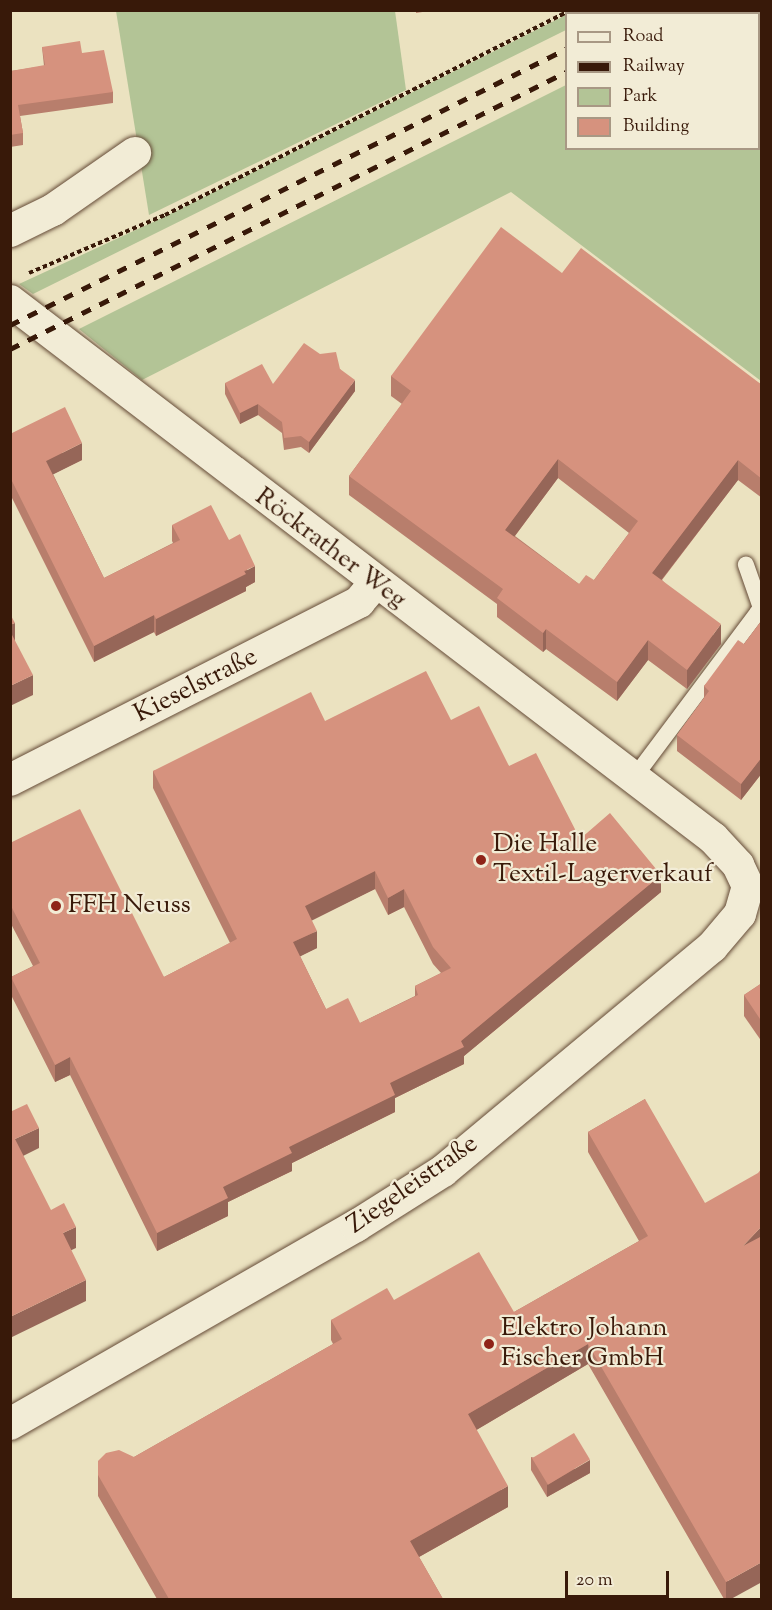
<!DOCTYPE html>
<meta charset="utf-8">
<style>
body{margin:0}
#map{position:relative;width:772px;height:1610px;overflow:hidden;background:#ebe2c0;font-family:"Sorts Mill Goudy",serif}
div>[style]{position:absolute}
.green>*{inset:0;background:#b3c496}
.path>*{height:4px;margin-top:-2px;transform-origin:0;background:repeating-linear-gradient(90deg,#381909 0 4.5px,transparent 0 7.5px)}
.roads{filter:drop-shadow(0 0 2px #654b37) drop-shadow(0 0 2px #654b37)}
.lane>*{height:16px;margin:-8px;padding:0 8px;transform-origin:8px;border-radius:8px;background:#f2ecd6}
.street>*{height:32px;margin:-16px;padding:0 16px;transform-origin:16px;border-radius:16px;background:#f2ecd6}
.rail>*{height:4.5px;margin-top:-2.25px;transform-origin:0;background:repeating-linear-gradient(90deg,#381909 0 10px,transparent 0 20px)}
.wall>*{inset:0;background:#b87e6c}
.shaded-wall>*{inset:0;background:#966658}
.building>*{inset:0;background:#d6927e;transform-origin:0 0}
.dots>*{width:16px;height:16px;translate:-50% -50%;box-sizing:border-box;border:3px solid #f2ecd6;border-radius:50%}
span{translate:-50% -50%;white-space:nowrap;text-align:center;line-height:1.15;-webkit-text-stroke:4.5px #f2ecd6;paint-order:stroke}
.street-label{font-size:26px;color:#381909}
.poi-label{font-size:26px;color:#381909}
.left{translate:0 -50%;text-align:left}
.frame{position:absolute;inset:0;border:12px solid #381909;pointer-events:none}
.legend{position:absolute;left:565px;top:12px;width:195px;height:138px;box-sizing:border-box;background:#f2ecd6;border:2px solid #a89884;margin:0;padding:8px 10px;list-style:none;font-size:18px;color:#381909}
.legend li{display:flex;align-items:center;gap:12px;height:30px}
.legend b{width:30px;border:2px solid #a89884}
.scale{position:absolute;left:565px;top:1571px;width:104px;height:27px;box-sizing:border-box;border:3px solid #381909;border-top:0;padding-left:8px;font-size:18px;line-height:21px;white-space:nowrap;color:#381909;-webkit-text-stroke:4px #f2ecd6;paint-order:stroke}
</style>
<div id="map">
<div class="green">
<div style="clip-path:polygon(116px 11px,395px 11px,406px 90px,149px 215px)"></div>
<div style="clip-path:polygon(713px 11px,761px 11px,761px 381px,511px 192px,142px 380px,79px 329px,566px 85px,566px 148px,758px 148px,758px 14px,707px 13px)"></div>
<div style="clip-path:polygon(566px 15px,566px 30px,33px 294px,19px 284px,166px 216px)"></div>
</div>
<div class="path">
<div style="left:29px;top:273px;width:148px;rotate:-23.1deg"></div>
<div style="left:165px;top:215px;width:455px;rotate:-26.8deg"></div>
</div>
<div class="roads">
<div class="lane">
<div style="left:633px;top:779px;width:214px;rotate:-53.2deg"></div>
<div style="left:761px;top:608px;width:46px;rotate:-109.2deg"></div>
</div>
<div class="street">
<div style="left:10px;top:231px;width:48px;rotate:-26deg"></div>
<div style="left:53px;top:210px;width:100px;rotate:-34.8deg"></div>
<div style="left:10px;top:301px;width:885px;rotate:37.38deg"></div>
<div style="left:713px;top:838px;width:37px;rotate:47deg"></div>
<div style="left:738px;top:865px;width:23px;rotate:65deg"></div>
<div style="left:10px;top:780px;width:392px;rotate:-27deg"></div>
<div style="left:359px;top:602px;width:25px;rotate:-50deg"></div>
<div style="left:10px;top:1424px;width:399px;rotate:-29.8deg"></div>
<div style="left:356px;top:1226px;width:103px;rotate:-32.3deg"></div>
<div style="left:443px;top:1171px;width:350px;rotate:-39.8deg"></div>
<div style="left:712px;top:947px;width:43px;rotate:-49.7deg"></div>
<div style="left:740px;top:914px;width:29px;rotate:-74deg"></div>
</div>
</div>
<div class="rail">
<div style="left:638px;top:14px;width:7px;rotate:-34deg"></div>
<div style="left:685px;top:14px;width:7px;rotate:-34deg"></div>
<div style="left:10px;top:325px;width:621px;rotate:-26.4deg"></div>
<div style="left:10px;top:349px;width:621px;rotate:-26.48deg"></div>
</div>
<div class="wall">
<div style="clip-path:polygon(416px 10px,435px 10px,416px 13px)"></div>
<div style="clip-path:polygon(42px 47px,82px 53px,113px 92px,113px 103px,20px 116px,23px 133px,23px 145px,10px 147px,10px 78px,11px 77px,11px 71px,44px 66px)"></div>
<div style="clip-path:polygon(evenodd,562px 273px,762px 385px,762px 498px,738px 480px,662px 580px,721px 644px,687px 689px,648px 660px,617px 701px,546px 649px,543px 652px,497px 617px,497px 604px,349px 495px,349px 476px,402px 404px,391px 396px,391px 376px,562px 273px,558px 478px,629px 533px,594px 580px,579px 584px,515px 536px,558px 478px)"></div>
<div style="clip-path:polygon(340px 369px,355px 391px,309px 453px,301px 447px,284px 450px,282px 433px,258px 415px,240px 424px,225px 394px,225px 383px,273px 384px)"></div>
<div style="clip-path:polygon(10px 434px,82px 460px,53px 474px,104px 578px,173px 543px,172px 541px,172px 525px,229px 540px,255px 582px,246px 587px,246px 591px,156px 636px,154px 632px,94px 662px,10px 494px)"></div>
<div style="clip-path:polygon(762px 620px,762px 773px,741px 800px,677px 751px,677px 735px,704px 698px,704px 686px,744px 644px)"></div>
<div style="clip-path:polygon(evenodd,451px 720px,509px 766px,580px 839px,661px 892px,464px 1056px,464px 1064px,395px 1098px,395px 1112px,292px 1163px,292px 1171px,228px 1202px,228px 1216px,157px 1251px,70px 1075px,55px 1082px,11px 995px,11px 977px,33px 966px,10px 922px,10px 843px,164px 977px,230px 943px,153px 788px,153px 771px,325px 721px,451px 720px,375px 889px,388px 915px,404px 907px,433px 964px,441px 973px,415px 986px,415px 996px,360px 1023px,326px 1009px,300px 956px,317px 948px,311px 920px,375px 889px)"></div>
<div style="clip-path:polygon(762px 983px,762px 1042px,744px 1016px,744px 995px)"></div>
<div style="clip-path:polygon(645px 1099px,731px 1599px,724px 1599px,588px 1364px,476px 1430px,508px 1507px,419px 1557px,443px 1599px,157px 1599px,98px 1496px,98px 1461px,134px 1457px,333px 1344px,331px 1340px,331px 1320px,394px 1300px,514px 1312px,639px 1241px,588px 1152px,588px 1132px)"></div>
<div style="clip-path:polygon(531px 1457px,590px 1473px,547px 1497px,531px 1470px)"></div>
</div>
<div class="shaded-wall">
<div style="clip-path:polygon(355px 380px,355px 391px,309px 453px,309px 442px)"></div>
<div style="clip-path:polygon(258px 404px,258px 415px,240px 424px,240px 413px)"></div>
<div style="clip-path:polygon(82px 443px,82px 460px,46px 478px,46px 461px)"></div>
<div style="clip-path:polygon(558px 459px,558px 478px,505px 549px,505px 530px)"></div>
<div style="clip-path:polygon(738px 460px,738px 480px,652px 592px,652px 573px)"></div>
<div style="clip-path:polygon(255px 566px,255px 582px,246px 587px,246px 591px,156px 636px,156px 619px)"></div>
<div style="clip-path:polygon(154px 615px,154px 632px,94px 662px,94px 646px)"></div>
<div style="clip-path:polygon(15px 623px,15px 643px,10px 645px,10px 625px)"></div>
<div style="clip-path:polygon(721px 624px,721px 644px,687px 689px,687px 670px)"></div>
<div style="clip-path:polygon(546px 629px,546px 649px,543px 652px,543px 633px)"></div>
<div style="clip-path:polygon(648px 640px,648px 660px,617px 701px,617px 682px)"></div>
<div style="clip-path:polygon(33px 675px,33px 695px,10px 706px,10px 686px)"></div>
<div style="clip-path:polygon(762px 757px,762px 773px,741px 800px,741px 784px)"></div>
<div style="clip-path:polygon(375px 871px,375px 889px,305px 924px,305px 906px)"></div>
<div style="clip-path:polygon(661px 875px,661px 892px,464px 1056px,464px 1064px,395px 1098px,395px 1112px,292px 1163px,292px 1171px,228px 1202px,228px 1216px,157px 1251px,157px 1233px,223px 1187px,289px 1147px,390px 1083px,461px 1041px)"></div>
<div style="clip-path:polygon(404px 889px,404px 907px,388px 915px,388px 898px)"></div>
<div style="clip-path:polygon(317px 931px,317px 948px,293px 960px,293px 942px)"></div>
<div style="clip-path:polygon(70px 1057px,70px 1075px,55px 1082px,55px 1065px)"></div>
<div style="clip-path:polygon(39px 1128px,39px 1148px,15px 1160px,15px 1139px)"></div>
<div style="clip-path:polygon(762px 1226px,762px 1247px,743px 1246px)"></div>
<div style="clip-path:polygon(76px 1227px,76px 1248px,63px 1254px,63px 1233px)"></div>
<div style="clip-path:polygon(86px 1280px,86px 1301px,10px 1338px,10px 1317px)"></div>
<div style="clip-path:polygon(588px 1344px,588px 1364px,468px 1435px,468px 1414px)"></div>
<div style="clip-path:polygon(590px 1460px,590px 1473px,547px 1497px,547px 1485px)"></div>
<div style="clip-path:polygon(508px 1486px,508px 1507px,410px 1562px,410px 1541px)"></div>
<div style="clip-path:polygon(762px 1562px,762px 1582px,731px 1599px,726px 1599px,726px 1582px)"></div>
</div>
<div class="building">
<div style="clip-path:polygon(80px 41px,82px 53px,104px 50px,113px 92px,18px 105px,23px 133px,10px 135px,10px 78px,12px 77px,11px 71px,45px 65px,42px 47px)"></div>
<div style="clip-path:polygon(evenodd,501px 227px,562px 273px,581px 248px,762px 385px,762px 479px,738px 460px,652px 573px,721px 624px,687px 670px,648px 640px,617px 682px,546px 629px,543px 633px,497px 598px,503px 589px,349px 476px,411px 391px,391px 376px,501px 227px,558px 459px,638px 521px,594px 580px,586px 575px,579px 584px,505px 530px,558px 459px)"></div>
<div style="clip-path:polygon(304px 343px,320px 354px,336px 352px,340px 369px,355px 380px,309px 442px,301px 436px,284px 438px,282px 422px,258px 404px,240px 413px,225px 383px,262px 364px,273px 384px)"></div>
<div style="clip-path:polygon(65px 407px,82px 443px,46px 461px,104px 578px,180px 540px,172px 525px,211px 505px,229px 540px,240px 534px,255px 566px,244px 571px,246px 574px,156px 619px,154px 615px,94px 646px,10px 477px,10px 434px)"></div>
<div style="clip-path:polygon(10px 614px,15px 623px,10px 625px)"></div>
<div style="clip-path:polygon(762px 620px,762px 757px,741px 784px,677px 735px,709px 691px,704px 686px,738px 640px,744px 644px)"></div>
<div style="clip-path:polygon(10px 631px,33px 675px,10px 686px)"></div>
<div style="clip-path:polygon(evenodd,426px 671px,451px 720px,479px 706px,509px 766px,536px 753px,580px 839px,610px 813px,661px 875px,461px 1041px,464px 1047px,390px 1083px,395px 1095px,289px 1147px,292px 1153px,223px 1187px,228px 1198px,157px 1233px,70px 1057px,55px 1065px,11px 977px,40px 963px,10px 904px,10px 843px,80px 809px,164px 977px,237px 939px,153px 771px,311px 692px,325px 721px,426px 671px,375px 871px,388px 898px,404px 889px,433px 947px,451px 968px,415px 986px,418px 995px,360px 1023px,348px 998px,326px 1009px,293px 942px,317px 931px,305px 906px,375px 871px)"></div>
<div style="clip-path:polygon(762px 983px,762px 1022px,744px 995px)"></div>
<div style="clip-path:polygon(645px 1099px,705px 1203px,758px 1173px,762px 1168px,762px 1226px,743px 1246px,762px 1236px,762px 1562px,726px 1582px,588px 1344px,468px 1414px,508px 1486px,410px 1541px,443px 1599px,169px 1599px,98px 1475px,98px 1461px,106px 1453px,119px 1450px,134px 1457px,342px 1339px,331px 1320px,387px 1288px,394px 1300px,479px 1252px,514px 1312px,648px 1236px,588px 1132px)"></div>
<div style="clip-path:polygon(27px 1104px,39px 1128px,15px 1139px,51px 1210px,64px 1203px,76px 1227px,63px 1233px,86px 1280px,10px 1317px,10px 1109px,12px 1111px)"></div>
<div style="left:574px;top:1433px;width:31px;height:49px;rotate:59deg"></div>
</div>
<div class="dots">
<div style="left:481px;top:860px;background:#8f2418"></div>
<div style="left:56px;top:906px;background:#8f2418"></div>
<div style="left:489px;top:1344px;background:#8f2418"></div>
</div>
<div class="street-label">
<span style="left:330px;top:549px;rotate:37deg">Röckrather Weg</span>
<span style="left:196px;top:686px;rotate:-27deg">Kieselstraße</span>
<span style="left:413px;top:1185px;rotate:-35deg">Ziegeleistraße</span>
</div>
<div class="poi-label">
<span class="left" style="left:493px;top:860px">Die Halle<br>Textil-Lagerverkauf</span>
<span class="left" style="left:68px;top:906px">FFH Neuss</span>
<span class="left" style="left:501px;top:1344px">Elektro Johann<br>Fischer GmbH</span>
</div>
<div class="frame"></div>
<ul class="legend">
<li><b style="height:8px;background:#f2ecd6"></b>Road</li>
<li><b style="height:8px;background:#381909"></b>Railway</li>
<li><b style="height:16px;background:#b3c496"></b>Park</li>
<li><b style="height:16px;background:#d6927e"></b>Building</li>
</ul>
<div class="scale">20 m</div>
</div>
